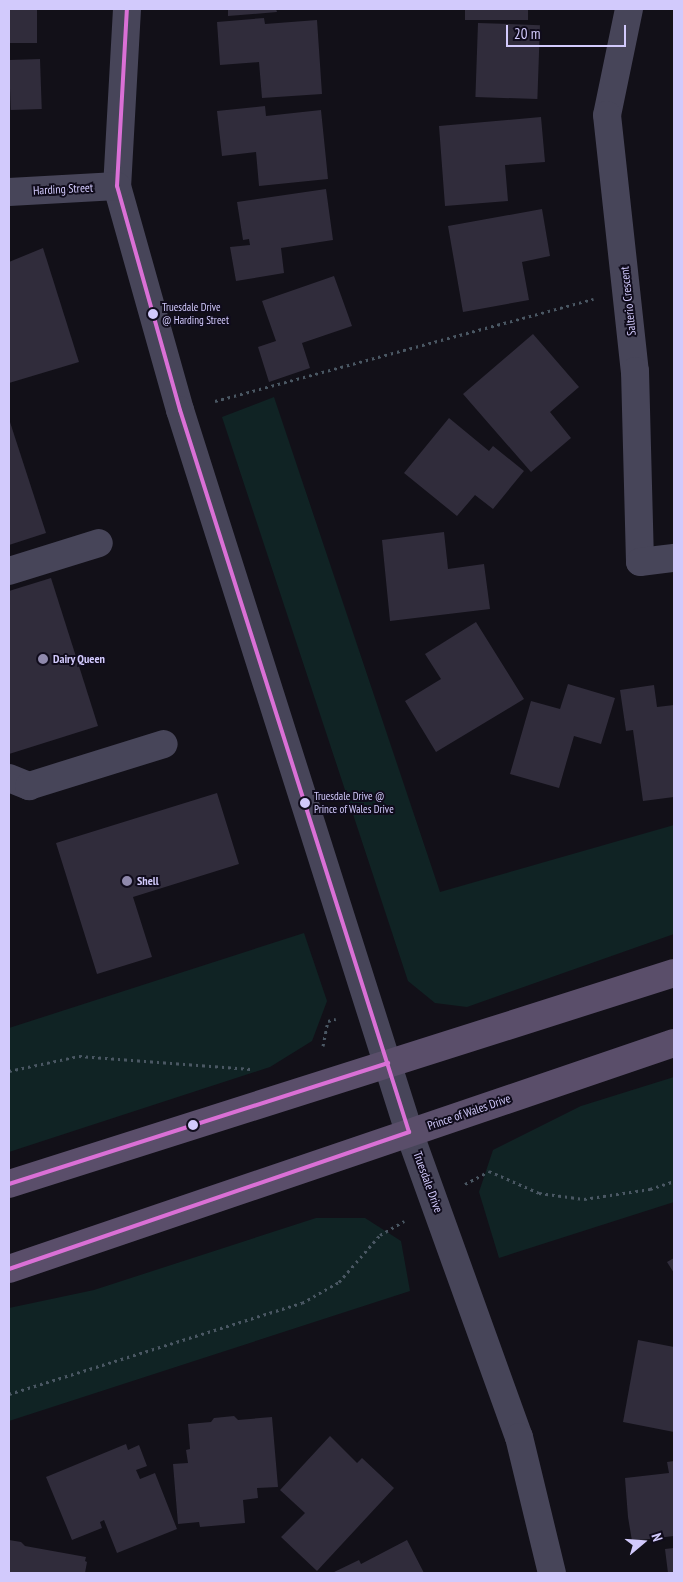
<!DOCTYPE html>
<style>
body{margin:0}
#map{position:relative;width:683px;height:1582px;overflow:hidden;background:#121018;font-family:"PT Sans Narrow",sans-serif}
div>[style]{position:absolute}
.green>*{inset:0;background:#102324}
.building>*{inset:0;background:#302c3b;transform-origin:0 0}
.path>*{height:3px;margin-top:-1.5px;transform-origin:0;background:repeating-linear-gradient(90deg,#4a5763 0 2.5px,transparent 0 6.5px)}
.minor>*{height:28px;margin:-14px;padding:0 14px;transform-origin:14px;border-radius:14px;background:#474559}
.major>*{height:28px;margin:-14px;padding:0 14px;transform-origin:14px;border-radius:14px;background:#5a4e6a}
.bus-1>*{height:4px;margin:-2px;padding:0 2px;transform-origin:2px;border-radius:2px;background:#da70d6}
.dots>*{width:14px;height:14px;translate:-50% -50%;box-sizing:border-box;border:2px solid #100c1c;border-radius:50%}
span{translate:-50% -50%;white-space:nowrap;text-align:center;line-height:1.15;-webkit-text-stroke:4px #100c1c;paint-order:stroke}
.bus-label{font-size:11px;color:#d2cafc}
.left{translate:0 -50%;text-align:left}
.street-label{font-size:12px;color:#d2cafc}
.poi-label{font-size:12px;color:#d2cafc;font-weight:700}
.frame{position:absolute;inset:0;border:10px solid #d2cafc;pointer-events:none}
.north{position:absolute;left:618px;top:1517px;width:50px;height:50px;-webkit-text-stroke:4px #100c1c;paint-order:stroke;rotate:72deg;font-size:14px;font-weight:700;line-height:20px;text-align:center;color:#d2cafc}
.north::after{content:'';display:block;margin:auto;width:18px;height:22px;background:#d2cafc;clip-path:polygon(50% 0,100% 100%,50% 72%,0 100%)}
.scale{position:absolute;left:506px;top:25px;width:120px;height:22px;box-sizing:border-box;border:2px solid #d2cafc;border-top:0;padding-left:6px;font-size:15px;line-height:18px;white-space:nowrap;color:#d2cafc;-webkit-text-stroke:4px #100c1c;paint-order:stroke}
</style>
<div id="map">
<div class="green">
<div style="clip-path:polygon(274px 397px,440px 892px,674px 825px,674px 934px,467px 1007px,435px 1003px,408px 981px,222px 417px)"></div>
<div style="clip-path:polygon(304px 933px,327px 1001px,312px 1041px,270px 1067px,9px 1152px,9px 1028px)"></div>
<div style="clip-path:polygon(674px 1077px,674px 1202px,499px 1258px,479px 1192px,493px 1150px,581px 1106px)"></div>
<div style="clip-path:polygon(316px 1218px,365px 1218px,401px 1241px,410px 1291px,9px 1421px,9px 1308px,94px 1290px)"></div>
</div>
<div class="building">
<div style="left:9px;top:9px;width:28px;height:34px"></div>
<div style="clip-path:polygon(228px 9px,276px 9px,277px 12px,228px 16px)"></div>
<div style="left:465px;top:9px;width:63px;height:11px"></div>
<div style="clip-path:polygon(264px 18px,265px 24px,317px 20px,322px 94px,262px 98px,259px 62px,220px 65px,217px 22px)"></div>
<div style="left:478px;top:23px;width:62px;height:74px;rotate:2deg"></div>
<div style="left:40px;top:59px;width:50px;height:31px;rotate:88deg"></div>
<div style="clip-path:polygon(265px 106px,266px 116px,321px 110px,328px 179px,259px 186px,256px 152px,222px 156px,217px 111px)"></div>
<div style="clip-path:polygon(541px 117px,545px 162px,505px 165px,508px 201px,445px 206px,439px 126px)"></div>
<div style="clip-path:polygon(326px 189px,333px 240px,281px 248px,284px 273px,236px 281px,230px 247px,250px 245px,249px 239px,243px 240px,237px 202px)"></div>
<div style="clip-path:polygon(542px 209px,550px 256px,522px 262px,529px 300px,463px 312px,448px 226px)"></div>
<div style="clip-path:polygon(43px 248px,79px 362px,9px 383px,9px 262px)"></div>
<div style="clip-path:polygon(334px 276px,352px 326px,302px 343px,310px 368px,269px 382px,258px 347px,276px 341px,262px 301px)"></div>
<div style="clip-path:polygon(533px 334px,579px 387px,550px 412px,571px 438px,531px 472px,463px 394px)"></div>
<div style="clip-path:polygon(449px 418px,489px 451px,493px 446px,524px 471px,493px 509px,475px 495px,457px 516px,404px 473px)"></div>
<div style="clip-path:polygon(9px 419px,46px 533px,9px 545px)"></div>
<div style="clip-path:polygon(444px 532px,448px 569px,484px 564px,490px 609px,390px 621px,382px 540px)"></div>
<div style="clip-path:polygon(51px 578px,98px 726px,9px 754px,9px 591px)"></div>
<div style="clip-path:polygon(476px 622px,524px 699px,436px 752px,405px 701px,441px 679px,425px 654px)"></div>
<div style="clip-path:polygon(568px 684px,615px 698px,601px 744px,574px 736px,559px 788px,510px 774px,531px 701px,560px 709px)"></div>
<div style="clip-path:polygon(654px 685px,657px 707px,674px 705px,674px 797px,643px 801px,633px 730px,626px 731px,620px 690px)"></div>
<div style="clip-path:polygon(217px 793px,239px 864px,133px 897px,152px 957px,97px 974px,56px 843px)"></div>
<div style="clip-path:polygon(674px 1258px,674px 1273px,667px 1262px)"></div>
<div style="clip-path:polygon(638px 1340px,674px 1347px,674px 1432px,623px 1422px)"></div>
<div style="clip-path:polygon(234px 1416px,238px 1420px,272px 1417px,278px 1487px,257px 1488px,258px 1498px,243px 1500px,245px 1523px,200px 1527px,199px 1522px,178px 1524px,173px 1464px,188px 1463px,186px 1450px,190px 1449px,188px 1424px,211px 1422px,214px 1418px)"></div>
<div style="clip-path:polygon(330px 1436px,357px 1463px,362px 1458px,394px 1488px,317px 1571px,281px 1537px,305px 1513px,280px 1490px)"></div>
<div style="clip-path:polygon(126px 1444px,128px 1450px,139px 1445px,147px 1466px,136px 1470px,140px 1479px,155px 1473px,177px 1529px,117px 1553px,104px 1520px,100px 1522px,102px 1528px,72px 1540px,46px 1477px)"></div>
<div style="clip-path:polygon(674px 1461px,674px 1536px,632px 1541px,628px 1517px,625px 1478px,669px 1473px,667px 1462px)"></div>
<div style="clip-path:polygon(9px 1540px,21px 1542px,25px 1546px,86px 1557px,85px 1561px,87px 1562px,85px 1573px,9px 1573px)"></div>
<div style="clip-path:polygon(407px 1540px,424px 1573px,332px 1573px,359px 1560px,361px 1564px)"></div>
<div style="clip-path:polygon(674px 1548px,674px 1573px,668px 1573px,665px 1549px)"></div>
</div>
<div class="path">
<div style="left:215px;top:401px;width:392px;rotate:-15.1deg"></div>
<div style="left:323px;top:1046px;width:25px;rotate:-79deg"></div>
<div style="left:328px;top:1021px;width:8px;rotate:-14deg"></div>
<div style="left:9px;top:1071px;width:72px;rotate:-12.1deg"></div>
<div style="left:79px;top:1056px;width:172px;rotate:4.3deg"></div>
<div style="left:465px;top:1184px;width:27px;rotate:-28deg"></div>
<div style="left:489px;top:1171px;width:55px;rotate:23.7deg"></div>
<div style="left:539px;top:1193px;width:45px;rotate:7.6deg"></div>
<div style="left:584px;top:1199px;width:67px;rotate:-8.6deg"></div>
<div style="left:650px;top:1189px;width:25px;rotate:-18deg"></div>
<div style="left:9px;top:1394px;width:307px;rotate:-17.3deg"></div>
<div style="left:302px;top:1303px;width:43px;rotate:-29.6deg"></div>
<div style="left:339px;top:1282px;width:62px;rotate:-48.9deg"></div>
<div style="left:380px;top:1235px;width:28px;rotate:-30deg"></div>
</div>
<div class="minor">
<div style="left:127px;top:9px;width:177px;rotate:93.2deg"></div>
<div style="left:117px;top:186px;width:233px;rotate:74.3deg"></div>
<div style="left:180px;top:410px;width:757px;rotate:72.4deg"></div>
<div style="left:409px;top:1132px;width:324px;rotate:70.2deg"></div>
<div style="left:519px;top:1437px;width:140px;rotate:76.4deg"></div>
<div style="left:629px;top:9px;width:108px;rotate:101.7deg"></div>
<div style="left:607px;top:115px;width:258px;rotate:83.8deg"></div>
<div style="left:635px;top:371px;width:191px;rotate:88.5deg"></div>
<div style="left:640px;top:562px;width:34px;rotate:-7deg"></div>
<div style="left:9px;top:192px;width:108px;rotate:-3.2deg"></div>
<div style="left:9px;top:571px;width:94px;rotate:-17.3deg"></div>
<div style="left:9px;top:778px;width:22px;rotate:22deg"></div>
<div style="left:29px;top:786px;width:141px;rotate:-17.3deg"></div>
</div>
<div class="major">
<div style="left:9px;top:1184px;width:698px;rotate:-17.6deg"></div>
<div style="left:9px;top:1269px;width:702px;rotate:-18.77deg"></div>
</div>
<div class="bus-1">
<div style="left:9px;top:1184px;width:398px;rotate:-17.7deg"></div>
<div style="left:9px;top:1269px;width:423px;rotate:-18.9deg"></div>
<div style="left:409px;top:1132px;width:757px;rotate:-107.6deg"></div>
<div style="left:180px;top:410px;width:233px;rotate:-105.7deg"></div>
<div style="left:117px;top:186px;width:177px;rotate:-86.8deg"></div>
</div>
<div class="dots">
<div style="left:153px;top:314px;background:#d2cafc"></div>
<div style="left:43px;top:659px;background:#8f89ac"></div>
<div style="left:305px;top:803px;background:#d2cafc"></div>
<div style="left:127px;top:881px;background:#8f89ac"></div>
<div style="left:193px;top:1125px;background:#d2cafc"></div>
</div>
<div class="bus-label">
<span class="left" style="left:162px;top:314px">Truesdale Drive<br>@ Harding Street</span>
<span class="left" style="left:314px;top:803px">Truesdale Drive @<br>Prince of Wales Drive</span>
</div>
<div class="street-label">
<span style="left:63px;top:189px;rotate:-3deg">Harding Street</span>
<span style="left:628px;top:301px;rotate:-96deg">Salterio Crescent</span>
<span style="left:469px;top:1112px;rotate:-19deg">Prince of Wales Drive</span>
<span style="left:428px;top:1182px;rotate:70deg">Truesdale Drive</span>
</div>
<div class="poi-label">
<span class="left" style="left:53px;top:659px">Dairy Queen</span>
<span class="left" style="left:137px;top:881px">Shell</span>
</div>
<div class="frame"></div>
<div class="north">N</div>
<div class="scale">20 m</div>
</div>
